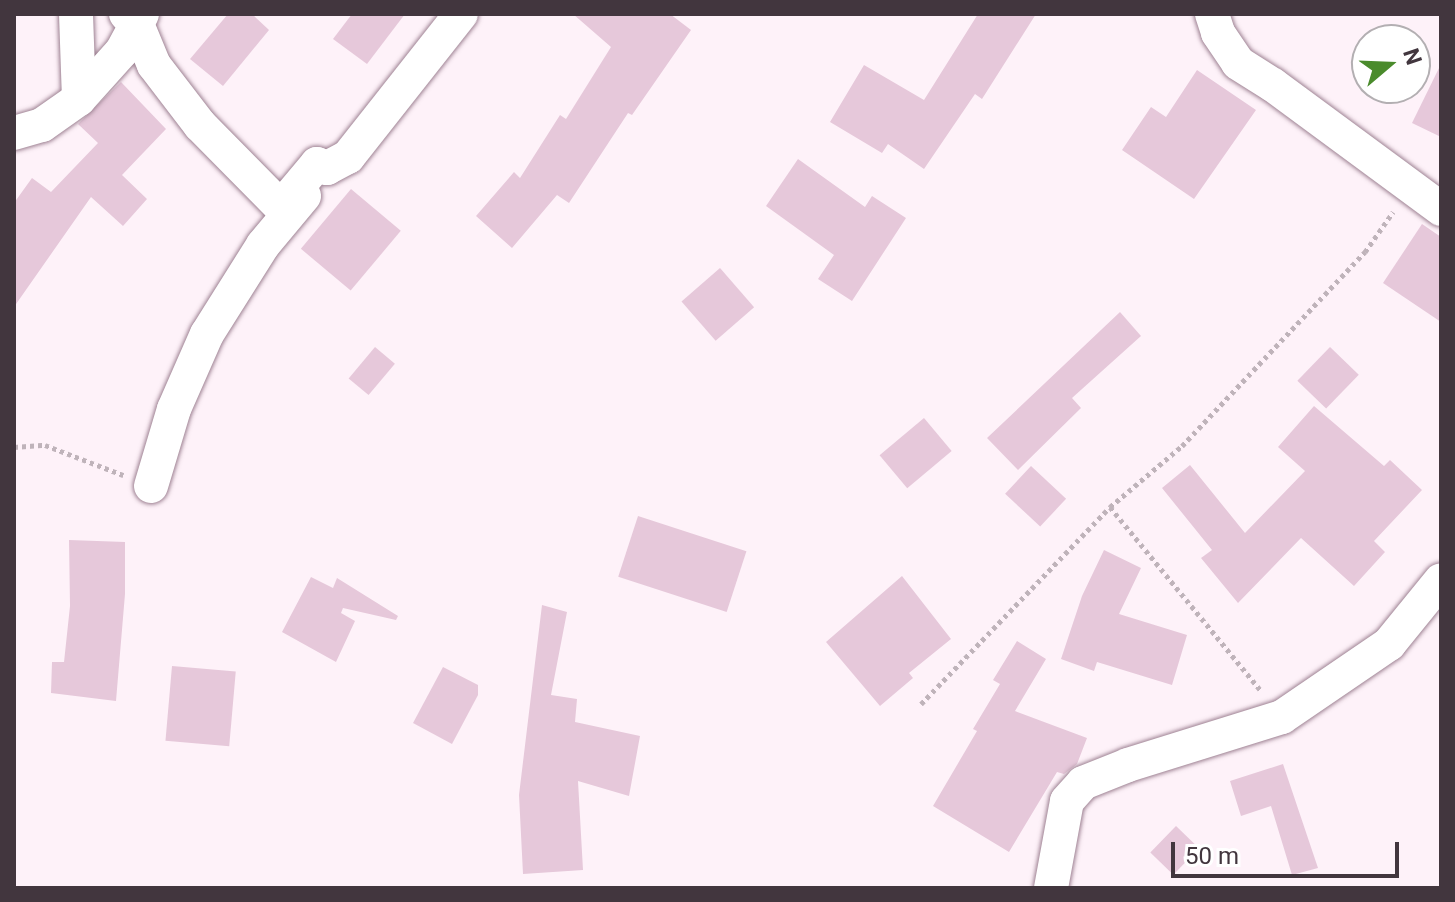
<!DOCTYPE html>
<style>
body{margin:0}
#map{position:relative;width:1455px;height:902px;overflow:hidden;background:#fef2f9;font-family:Roboto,sans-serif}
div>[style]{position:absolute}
.building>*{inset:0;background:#e6c8da;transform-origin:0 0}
.path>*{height:5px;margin-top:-2.5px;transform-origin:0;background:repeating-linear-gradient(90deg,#bfb3ba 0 4px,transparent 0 8px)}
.roads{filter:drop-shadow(0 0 2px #9e8293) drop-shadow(0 0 2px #9e8293)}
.minor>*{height:34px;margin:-17px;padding:0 17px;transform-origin:17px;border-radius:17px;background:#fff}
span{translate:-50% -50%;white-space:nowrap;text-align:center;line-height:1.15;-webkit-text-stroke:8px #fff;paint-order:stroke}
.frame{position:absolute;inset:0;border:16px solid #42363e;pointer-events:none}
.north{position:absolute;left:1351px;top:24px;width:80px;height:80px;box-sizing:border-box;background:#fff;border:2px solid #b3afb2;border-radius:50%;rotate:71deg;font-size:22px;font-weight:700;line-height:32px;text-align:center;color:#42363e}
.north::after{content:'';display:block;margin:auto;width:28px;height:36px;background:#4a8b2c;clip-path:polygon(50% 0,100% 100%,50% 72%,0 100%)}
.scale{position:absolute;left:1171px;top:842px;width:228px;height:36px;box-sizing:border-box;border:4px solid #42363e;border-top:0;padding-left:10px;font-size:24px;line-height:28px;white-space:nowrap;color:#42363e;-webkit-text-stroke:6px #fff;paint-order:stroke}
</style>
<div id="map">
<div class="building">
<div style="clip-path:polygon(228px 14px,252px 14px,269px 30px,223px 86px,190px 59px)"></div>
<div style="clip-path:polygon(352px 14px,405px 14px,367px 64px,333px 39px)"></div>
<div style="clip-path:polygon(573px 14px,670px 14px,691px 30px,632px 115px,628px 113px,569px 203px,557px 195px,512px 248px,476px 216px,514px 172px,520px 178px,560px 115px,566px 119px,611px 47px)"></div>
<div style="clip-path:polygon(978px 14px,1036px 14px,982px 99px,975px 94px,924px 169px,888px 144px,882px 153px,830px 122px,864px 65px,924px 100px)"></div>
<div style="clip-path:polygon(1441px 64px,1441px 137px,1412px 123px)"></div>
<div style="clip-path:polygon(1197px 70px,1256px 110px,1194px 199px,1122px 150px,1151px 107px,1166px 117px)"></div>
<div style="clip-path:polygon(121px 82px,166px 129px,122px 175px,147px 199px,123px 226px,91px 197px,14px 307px,14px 203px,32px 178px,51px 192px,98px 143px,78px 124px)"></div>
<div style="clip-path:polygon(798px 159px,865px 207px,872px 196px,906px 218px,852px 301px,818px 279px,834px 255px,766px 206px)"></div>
<div style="left:351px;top:189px;width:65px;height:78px;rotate:40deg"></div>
<div style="clip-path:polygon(1422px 224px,1441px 237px,1441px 322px,1383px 283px)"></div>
<div style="left:720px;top:268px;width:52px;height:51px;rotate:49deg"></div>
<div style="clip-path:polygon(1120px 312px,1141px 336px,1072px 398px,1081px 408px,1018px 470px,987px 438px)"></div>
<div style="left:375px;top:347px;width:26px;height:41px;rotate:40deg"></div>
<div style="left:1330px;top:347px;width:40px;height:47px;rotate:44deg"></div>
<div style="clip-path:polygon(1314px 406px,1384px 466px,1390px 460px,1422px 490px,1374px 541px,1385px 552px,1354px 586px,1301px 538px,1238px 603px,1201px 558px,1212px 550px,1162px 488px,1190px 465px,1245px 533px,1305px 471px,1278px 447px)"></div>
<div style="left:924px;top:418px;width:43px;height:58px;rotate:50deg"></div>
<div style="left:1031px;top:466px;width:48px;height:38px;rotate:43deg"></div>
<div style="left:638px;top:516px;width:114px;height:64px;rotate:18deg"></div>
<div style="clip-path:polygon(69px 540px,125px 542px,125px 594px,116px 701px,51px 693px,52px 662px,64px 662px,70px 606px)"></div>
<div style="clip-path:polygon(1104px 550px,1141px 568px,1119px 614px,1187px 635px,1172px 685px,1097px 662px,1094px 671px,1061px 659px,1082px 596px)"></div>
<div style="clip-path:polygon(902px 576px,951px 639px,909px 673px,913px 678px,880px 706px,826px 642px)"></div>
<div style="clip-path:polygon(311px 577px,333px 588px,337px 578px,398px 616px,396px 620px,343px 608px,341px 613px,355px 621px,336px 662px,282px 632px)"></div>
<div style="clip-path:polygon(542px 605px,567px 612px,551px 695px,577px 699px,575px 722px,640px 736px,629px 796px,578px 781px,583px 870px,523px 874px,519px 795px)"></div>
<div style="clip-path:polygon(1017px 641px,1046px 659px,1015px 711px,1087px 738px,1077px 764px,1064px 774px,1057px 772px,1009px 852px,933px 806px,977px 731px,973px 729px,1000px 684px,993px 680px)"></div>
<div style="left:172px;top:666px;width:64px;height:75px;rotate:5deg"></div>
<div style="clip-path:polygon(443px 667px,478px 685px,478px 695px,452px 744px,413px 723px)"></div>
<div style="clip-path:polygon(1283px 764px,1318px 868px,1292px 875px,1271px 806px,1241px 816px,1230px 781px)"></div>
<div style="left:1176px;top:826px;width:32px;height:37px;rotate:44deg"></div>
</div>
<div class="path">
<div style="left:14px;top:447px;width:31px;rotate:-4deg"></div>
<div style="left:45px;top:445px;width:84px;rotate:21deg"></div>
<div style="left:1110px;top:507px;width:239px;rotate:50.6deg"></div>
<div style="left:921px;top:704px;width:273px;rotate:-46.2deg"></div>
<div style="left:1110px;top:507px;width:94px;rotate:-40.3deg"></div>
<div style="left:1182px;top:446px;width:267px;rotate:-46.7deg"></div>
<div style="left:1365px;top:252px;width:49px;rotate:-55deg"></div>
</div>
<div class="roads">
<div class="minor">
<div style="left:76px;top:14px;width:85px;rotate:88deg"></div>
<div style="left:126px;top:14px;width:15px;rotate:42deg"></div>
<div style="left:137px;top:24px;width:44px;rotate:67.5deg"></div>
<div style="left:154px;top:65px;width:76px;rotate:52.5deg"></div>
<div style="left:200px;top:125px;width:115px;rotate:45.4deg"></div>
<div style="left:281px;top:207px;width:56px;rotate:-50.1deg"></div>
<div style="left:317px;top:164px;width:11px;rotate:22deg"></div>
<div style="left:327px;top:168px;width:24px;rotate:-28deg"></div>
<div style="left:348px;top:157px;width:182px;rotate:-51.7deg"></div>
<div style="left:1212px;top:14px;width:20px;rotate:72deg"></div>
<div style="left:1218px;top:33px;width:36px;rotate:56deg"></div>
<div style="left:1238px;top:63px;width:41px;rotate:32.2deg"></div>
<div style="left:1273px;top:85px;width:209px;rotate:36.4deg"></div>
<div style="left:14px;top:133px;width:29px;rotate:-16deg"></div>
<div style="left:42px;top:125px;width:45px;rotate:-35.1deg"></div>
<div style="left:79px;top:99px;width:64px;rotate:-48.1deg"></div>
<div style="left:122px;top:51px;width:42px;rotate:-61.6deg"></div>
<div style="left:151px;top:486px;width:80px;rotate:-73.4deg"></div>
<div style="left:174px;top:409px;width:82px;rotate:-66.3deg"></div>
<div style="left:207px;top:334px;width:105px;rotate:-57.8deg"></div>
<div style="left:263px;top:245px;width:64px;rotate:-50.1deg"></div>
<div style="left:1051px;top:888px;width:88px;rotate:-79.6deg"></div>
<div style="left:1067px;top:801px;width:24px;rotate:-48deg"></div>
<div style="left:1083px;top:783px;width:48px;rotate:-21.8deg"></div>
<div style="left:1128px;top:765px;width:161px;rotate:-17.3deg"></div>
<div style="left:1282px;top:717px;width:130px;rotate:-34.3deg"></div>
<div style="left:1389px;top:644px;width:82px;rotate:-50.9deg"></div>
</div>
</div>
<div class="frame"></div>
<div class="north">N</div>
<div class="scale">50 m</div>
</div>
